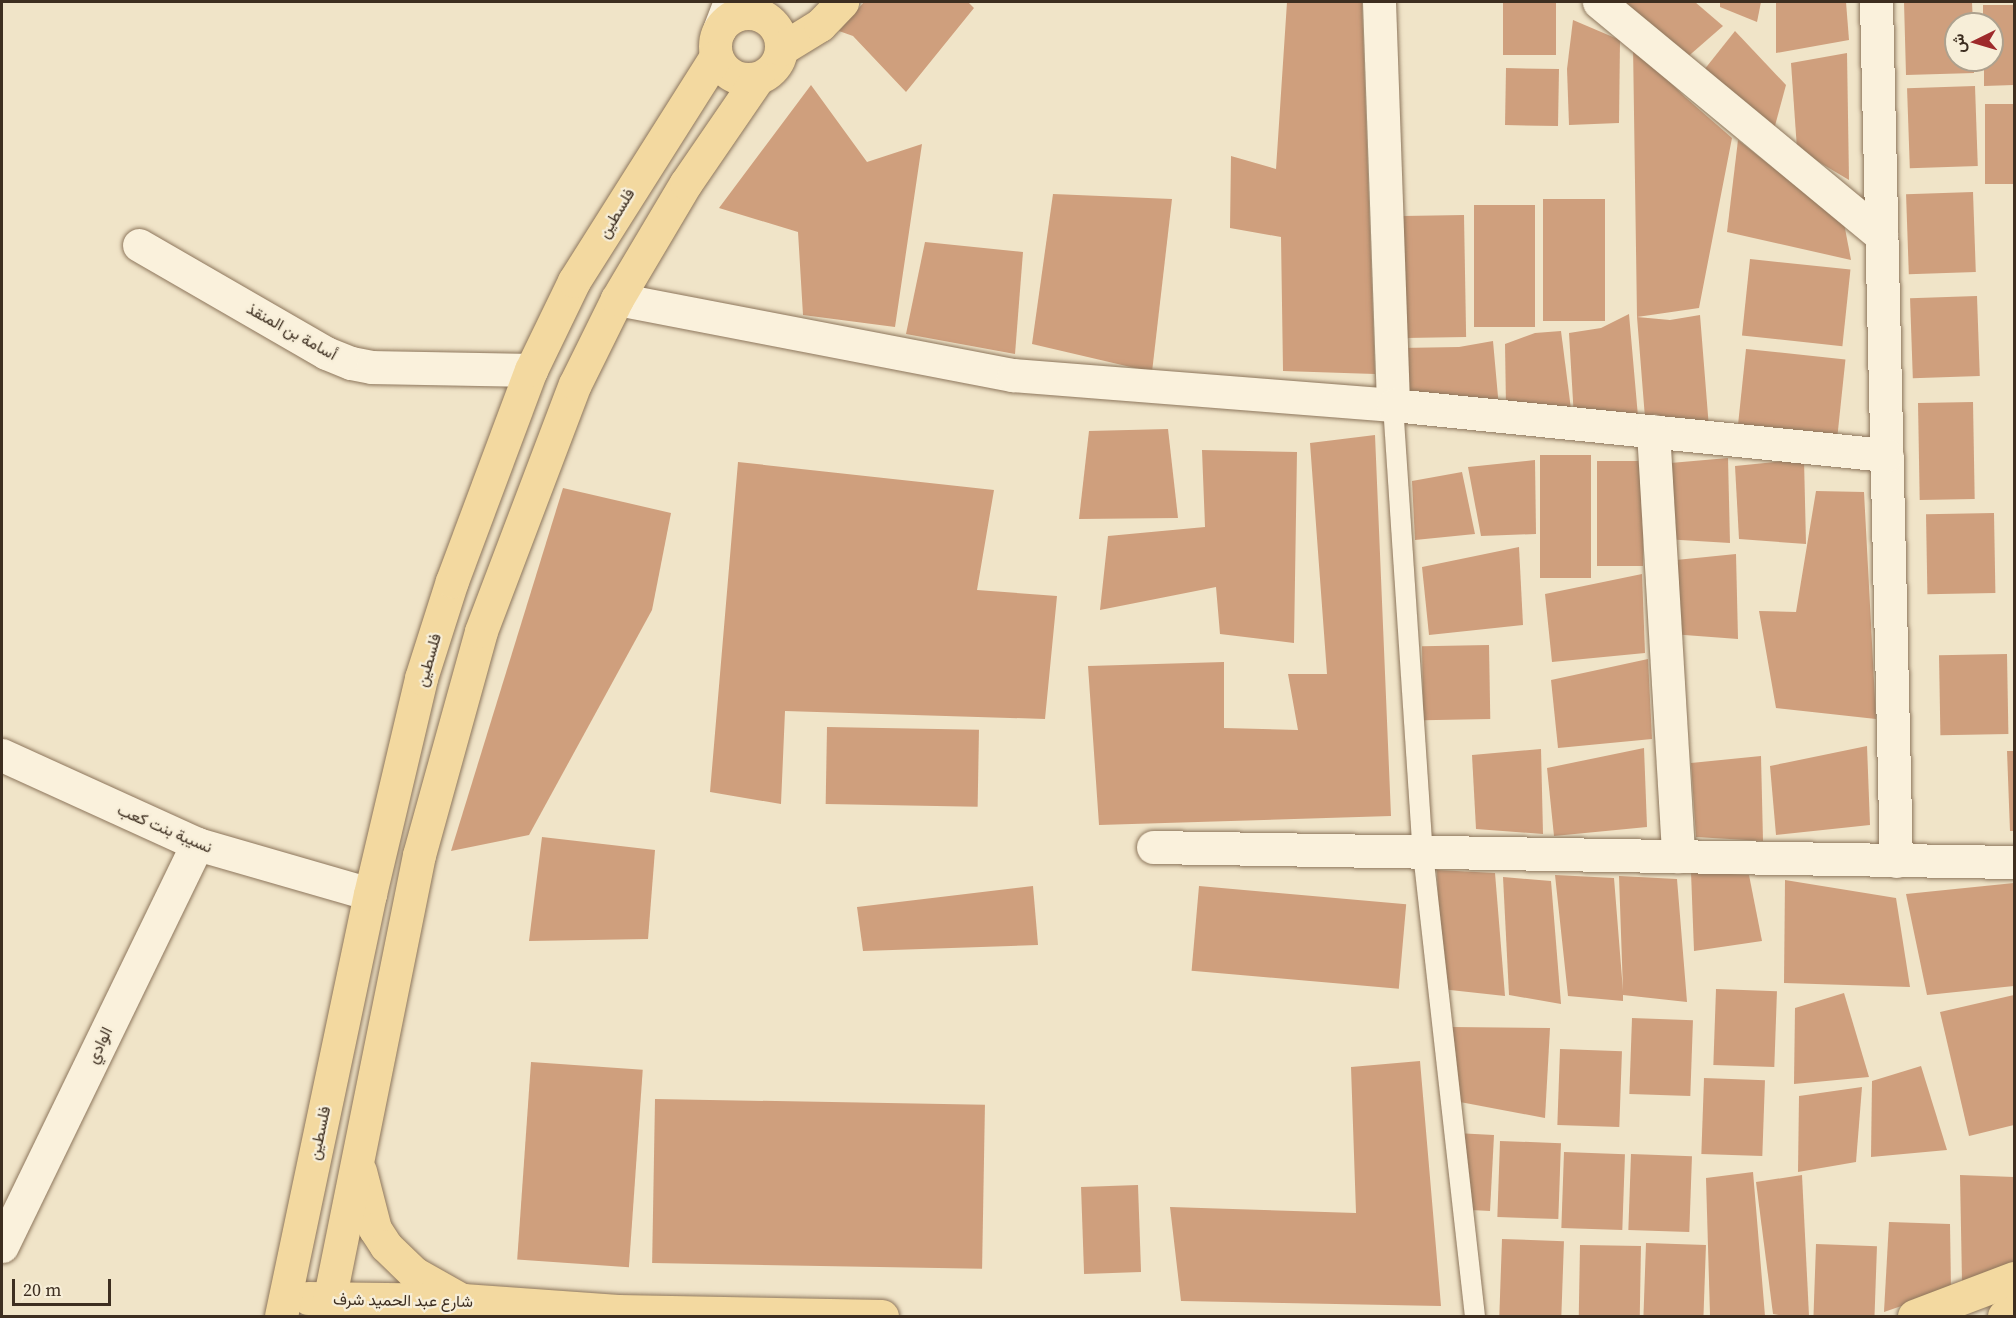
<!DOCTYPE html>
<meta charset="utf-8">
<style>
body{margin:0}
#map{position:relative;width:2016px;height:1318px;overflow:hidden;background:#f0e4c8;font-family:"Source Serif 4",Vazirmatn,serif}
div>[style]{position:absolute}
.building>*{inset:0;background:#cf9f7d;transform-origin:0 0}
.roads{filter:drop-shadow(0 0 2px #8d765c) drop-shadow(0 0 2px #8d765c)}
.service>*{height:20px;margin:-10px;padding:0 10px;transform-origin:10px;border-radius:10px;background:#faf1dc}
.minor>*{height:33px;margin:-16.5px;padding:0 16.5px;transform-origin:16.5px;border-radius:16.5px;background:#faf1dc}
.primary>*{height:33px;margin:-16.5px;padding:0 16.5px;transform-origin:16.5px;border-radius:16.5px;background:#f3d9a0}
.primary>.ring{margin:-16.5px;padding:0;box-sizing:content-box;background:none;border:33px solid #f3d9a0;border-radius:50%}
span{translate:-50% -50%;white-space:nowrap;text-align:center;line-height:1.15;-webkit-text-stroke:4.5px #f7eed8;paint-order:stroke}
.street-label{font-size:16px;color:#3d2e20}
.frame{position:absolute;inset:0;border:3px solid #3d2e20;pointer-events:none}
.north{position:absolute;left:1944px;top:12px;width:60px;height:60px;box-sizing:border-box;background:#f7eed8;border:2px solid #ada18e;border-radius:50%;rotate:265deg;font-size:16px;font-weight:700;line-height:24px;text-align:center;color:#3d2e20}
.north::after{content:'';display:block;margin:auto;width:21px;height:27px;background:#9e2a2b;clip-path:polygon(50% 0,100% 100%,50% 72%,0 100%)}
.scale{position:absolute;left:12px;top:1279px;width:99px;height:27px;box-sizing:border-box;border:3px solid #3d2e20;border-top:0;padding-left:8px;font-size:18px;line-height:21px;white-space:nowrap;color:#3d2e20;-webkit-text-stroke:4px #f7eed8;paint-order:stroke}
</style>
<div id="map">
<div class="building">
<div style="clip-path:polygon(864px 2px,968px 2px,974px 8px,906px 92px,853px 36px,839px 31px)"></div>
<div style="clip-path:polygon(1287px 2px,1362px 2px,1375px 374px,1283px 371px,1281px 237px,1230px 228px,1231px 156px,1276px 169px)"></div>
<div style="left:1503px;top:2px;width:53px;height:53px"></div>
<div style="clip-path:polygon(1611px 2px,1695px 2px,1723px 26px,1684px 60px)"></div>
<div style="clip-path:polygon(1720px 2px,1761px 2px,1757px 22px,1720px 7px)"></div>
<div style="clip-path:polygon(1776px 2px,1846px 2px,1849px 40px,1776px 53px)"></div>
<div style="clip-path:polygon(1904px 2px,1972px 2px,1973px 24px,1956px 24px,1956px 60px,1974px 60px,1974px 73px,1906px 75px)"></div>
<div style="clip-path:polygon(1983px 5px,2014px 5px,2014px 85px,1984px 86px,1984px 60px,1992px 60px,1992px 24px,1983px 24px)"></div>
<div style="clip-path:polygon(1573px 20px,1620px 40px,1619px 123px,1569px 125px,1567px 69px)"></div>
<div style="clip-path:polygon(1735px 31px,1786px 85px,1773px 133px,1700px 75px)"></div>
<div style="clip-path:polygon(1633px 45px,1685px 97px,1732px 138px,1699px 308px,1637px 317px)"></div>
<div style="clip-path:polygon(1847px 53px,1849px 180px,1797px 149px,1791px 63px)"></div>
<div style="left:1559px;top:69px;width:57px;height:53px;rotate:91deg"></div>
<div style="clip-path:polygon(811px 85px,867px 162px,922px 144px,895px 327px,803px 315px,798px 232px,719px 208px)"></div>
<div style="left:1975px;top:86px;width:80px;height:68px;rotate:88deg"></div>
<div style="left:1985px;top:104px;width:29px;height:80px"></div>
<div style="clip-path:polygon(1738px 140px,1844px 223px,1851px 260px,1727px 232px)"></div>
<div style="left:1973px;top:192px;width:80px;height:67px;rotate:88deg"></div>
<div style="clip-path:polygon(1053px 194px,1172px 199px,1152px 372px,1032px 344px)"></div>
<div style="left:1605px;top:199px;width:122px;height:62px;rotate:90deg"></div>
<div style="left:1535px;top:205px;width:122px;height:61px;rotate:90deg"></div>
<div style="left:1464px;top:215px;width:122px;height:61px;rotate:89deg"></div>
<div style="clip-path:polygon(925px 242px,1023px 252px,1015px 354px,906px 334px)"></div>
<div style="left:1750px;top:259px;width:101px;height:77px;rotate:6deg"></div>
<div style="left:1977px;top:296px;width:80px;height:67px;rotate:88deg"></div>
<div style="clip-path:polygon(1629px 314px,1639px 428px,1574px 418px,1569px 333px,1601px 328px)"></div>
<div style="clip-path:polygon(1700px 315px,1709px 428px,1645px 418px,1637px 317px,1670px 320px)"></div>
<div style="clip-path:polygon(1561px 331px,1572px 417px,1506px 407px,1505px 344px,1535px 333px)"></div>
<div style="clip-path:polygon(1493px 341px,1499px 408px,1407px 396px,1400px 348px,1459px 347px)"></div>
<div style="left:1746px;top:349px;width:100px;height:77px;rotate:6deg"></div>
<div style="left:1973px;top:402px;width:97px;height:55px;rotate:89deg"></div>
<div style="clip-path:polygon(1168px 429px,1178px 518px,1079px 519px,1089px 431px)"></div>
<div style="clip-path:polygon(1375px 435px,1391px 816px,1099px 825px,1088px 666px,1224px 662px,1224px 728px,1298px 730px,1288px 674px,1327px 674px,1310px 443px)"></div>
<div style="clip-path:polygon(1202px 450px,1297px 452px,1294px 643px,1220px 634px,1216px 587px,1100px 610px,1108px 536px,1205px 527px)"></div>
<div style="left:1540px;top:455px;width:51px;height:123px"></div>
<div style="clip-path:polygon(1728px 458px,1730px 543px,1664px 539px,1659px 464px)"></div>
<div style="clip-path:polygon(1804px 459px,1806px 544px,1739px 539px,1735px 466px)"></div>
<div style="clip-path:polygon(1535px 460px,1536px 534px,1481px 536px,1468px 467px)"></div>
<div style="left:1643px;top:461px;width:105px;height:46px;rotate:90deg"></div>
<div style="clip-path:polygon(738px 462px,994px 490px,977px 590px,1057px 596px,1045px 719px,785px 711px,781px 804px,710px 792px)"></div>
<div style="clip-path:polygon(1462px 472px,1475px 534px,1415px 540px,1412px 481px)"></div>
<div style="clip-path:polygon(563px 488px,671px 513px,652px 610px,529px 835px,451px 851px)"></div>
<div style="clip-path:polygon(1816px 491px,1864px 492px,1876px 719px,1776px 708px,1759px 611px,1796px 612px)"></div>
<div style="left:1994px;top:513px;width:80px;height:68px;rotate:89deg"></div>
<div style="clip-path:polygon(1519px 547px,1523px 625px,1429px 635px,1422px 567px)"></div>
<div style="clip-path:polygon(1736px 554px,1738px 639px,1671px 634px,1666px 561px)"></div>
<div style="clip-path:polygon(1642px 574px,1645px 653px,1552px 662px,1545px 594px)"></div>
<div style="left:1489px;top:645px;width:74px;height:67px;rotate:89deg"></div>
<div style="left:2007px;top:654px;width:80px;height:68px;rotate:89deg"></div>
<div style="clip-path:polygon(1648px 659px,1652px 739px,1558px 748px,1551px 680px)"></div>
<div style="left:827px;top:727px;width:152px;height:77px;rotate:1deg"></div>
<div style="clip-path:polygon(1867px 746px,1870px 825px,1776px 835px,1770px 766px)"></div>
<div style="clip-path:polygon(1644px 748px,1647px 827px,1554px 836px,1547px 768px)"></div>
<div style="clip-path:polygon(1541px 749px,1543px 834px,1476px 829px,1472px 755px)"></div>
<div style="clip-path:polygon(2007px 751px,2014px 751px,2014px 831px,2010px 831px)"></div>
<div style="clip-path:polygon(1761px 756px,1763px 841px,1696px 837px,1691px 763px)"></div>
<div style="clip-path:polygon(542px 837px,655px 850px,648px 939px,529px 941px)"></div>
<div style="clip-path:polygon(1437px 870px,1495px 873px,1505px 996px,1441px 989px)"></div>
<div style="clip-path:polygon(1691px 872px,1749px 875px,1762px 941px,1694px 951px)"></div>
<div style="clip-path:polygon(1555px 875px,1614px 878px,1623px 991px,1619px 876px,1677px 879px,1687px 1002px,1623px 995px,1623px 1001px,1568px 996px)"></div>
<div style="clip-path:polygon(1503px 877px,1551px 881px,1561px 1004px,1509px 995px)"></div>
<div style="clip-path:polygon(1785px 880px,1896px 898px,1910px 987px,1784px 983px)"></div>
<div style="clip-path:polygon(2014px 883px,2014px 986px,1927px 995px,1906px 894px)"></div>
<div style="clip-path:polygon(1033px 886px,1038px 945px,863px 951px,857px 907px)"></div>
<div style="left:1199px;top:886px;width:208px;height:85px;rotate:5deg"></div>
<div style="left:1716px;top:989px;width:61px;height:76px;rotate:2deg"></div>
<div style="clip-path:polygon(1844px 993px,1869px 1077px,1794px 1084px,1795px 1008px)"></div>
<div style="clip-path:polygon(2014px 995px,2014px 1125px,1969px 1136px,1940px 1012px)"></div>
<div style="left:1632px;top:1018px;width:61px;height:76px;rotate:2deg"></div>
<div style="clip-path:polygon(1451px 1027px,1550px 1028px,1545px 1118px,1460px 1102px)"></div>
<div style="left:1560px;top:1049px;width:62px;height:76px;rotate:2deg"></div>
<div style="clip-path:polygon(1420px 1061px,1441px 1306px,1181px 1301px,1170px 1207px,1356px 1213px,1351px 1067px)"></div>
<div style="left:531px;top:1062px;width:112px;height:198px;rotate:4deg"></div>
<div style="clip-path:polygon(1921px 1066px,1947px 1150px,1871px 1157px,1872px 1081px)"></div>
<div style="left:1704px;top:1078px;width:61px;height:76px;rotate:2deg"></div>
<div style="clip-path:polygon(1862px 1087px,1856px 1162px,1798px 1172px,1799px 1096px)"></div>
<div style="left:655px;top:1099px;width:330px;height:164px;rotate:1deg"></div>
<div style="left:1494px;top:1135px;width:76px;height:29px;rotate:93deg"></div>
<div style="left:1500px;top:1141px;width:61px;height:76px;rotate:2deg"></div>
<div style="left:1564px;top:1152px;width:61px;height:76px;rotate:2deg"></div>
<div style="left:1631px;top:1154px;width:61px;height:76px;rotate:2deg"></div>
<div style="clip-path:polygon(1753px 1172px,1765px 1316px,1710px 1315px,1706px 1178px)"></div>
<div style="clip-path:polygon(1802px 1175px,1809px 1316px,1784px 1316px,1773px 1314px,1756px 1182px)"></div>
<div style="clip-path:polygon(1960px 1175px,2014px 1177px,2014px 1262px,1962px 1282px)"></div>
<div style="left:1138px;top:1185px;width:87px;height:57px;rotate:88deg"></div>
<div style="clip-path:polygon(1889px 1222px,1950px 1224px,1951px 1289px,1884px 1312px)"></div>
<div style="left:1502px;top:1239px;width:62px;height:77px;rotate:2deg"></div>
<div style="left:1646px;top:1243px;width:60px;height:73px;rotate:2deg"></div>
<div style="left:1816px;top:1244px;width:61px;height:72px;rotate:2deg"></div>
<div style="left:1580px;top:1245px;width:61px;height:71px;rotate:1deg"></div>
</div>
<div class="roads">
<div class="service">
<div style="left:1393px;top:405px;width:449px;rotate:86.2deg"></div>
<div style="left:1423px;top:853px;width:466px;rotate:83.6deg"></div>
</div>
<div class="minor">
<div style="left:1379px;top:2px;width:403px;rotate:88deg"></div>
<div style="left:1599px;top:2px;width:366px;rotate:39.6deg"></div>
<div style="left:1876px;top:2px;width:859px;rotate:88.67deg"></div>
<div style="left:719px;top:30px;width:30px;rotate:-69deg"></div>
<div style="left:139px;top:245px;width:216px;rotate:30deg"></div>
<div style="left:326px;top:353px;width:27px;rotate:22deg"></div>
<div style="left:351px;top:363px;width:21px;rotate:11deg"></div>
<div style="left:372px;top:367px;width:159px;rotate:1.1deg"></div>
<div style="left:617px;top:299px;width:403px;rotate:10.9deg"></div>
<div style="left:1013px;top:375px;width:381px;rotate:4.5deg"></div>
<div style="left:1393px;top:405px;width:496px;rotate:5.8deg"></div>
<div style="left:1653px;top:431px;width:426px;rotate:86.6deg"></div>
<div style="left:2px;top:755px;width:214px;rotate:24.5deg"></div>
<div style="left:197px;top:844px;width:180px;rotate:16.1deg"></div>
<div style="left:1153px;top:847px;width:861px;rotate:1deg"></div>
<div style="left:2px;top:1246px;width:447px;rotate:-64.1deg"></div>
</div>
<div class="primary">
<div class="ring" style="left:715px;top:13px;width:33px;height:33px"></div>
<div style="left:781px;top:49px;width:46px;rotate:-31.6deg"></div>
<div style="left:820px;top:25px;width:32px;rotate:-46deg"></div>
<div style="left:360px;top:1171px;width:60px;rotate:75.5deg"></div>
<div style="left:375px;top:1229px;width:20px;rotate:57deg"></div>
<div style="left:386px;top:1246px;width:39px;rotate:44deg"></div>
<div style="left:414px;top:1273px;width:51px;rotate:29.6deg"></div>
<div style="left:308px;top:1298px;width:155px;rotate:0.7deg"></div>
<div style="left:463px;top:1300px;width:155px;rotate:4.1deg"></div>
<div style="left:618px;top:1311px;width:264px;rotate:1.1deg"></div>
<div style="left:281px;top:1316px;width:431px;rotate:-78.1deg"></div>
<div style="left:370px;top:894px;width:222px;rotate:-76.7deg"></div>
<div style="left:421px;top:678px;width:102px;rotate:-72.3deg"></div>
<div style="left:452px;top:581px;width:225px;rotate:-69.5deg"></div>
<div style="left:531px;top:370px;width:99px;rotate:-64.2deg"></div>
<div style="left:574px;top:281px;width:266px;rotate:-57.7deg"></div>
<div style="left:326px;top:1316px;width:470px;rotate:-78.6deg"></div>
<div style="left:419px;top:855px;width:232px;rotate:-74.5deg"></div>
<div style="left:481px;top:631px;width:264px;rotate:-69.2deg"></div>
<div style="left:575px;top:384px;width:95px;rotate:-63.7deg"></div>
<div style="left:617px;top:299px;width:135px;rotate:-59.3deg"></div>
<div style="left:686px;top:183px;width:127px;rotate:-55.6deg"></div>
<div style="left:1914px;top:1316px;width:107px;rotate:-20.8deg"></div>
<div style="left:2004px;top:1316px;width:11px;rotate:-22deg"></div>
</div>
</div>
<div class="street-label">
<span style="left:616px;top:213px;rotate:-59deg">فلسطين</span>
<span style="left:292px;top:331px;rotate:29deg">أسامة بن المنقذ</span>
<span style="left:428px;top:660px;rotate:-74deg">فلسطين</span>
<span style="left:165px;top:828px;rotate:23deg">نسيبة بنت كعب</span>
<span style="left:99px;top:1045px;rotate:-64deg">الوادي</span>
<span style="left:319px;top:1133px;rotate:-78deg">فلسطين</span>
<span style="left:403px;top:1300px;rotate:1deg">شارع عبد الحميد شرف</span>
</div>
<div class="frame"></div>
<div class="north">ش</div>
<div class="scale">20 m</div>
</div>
